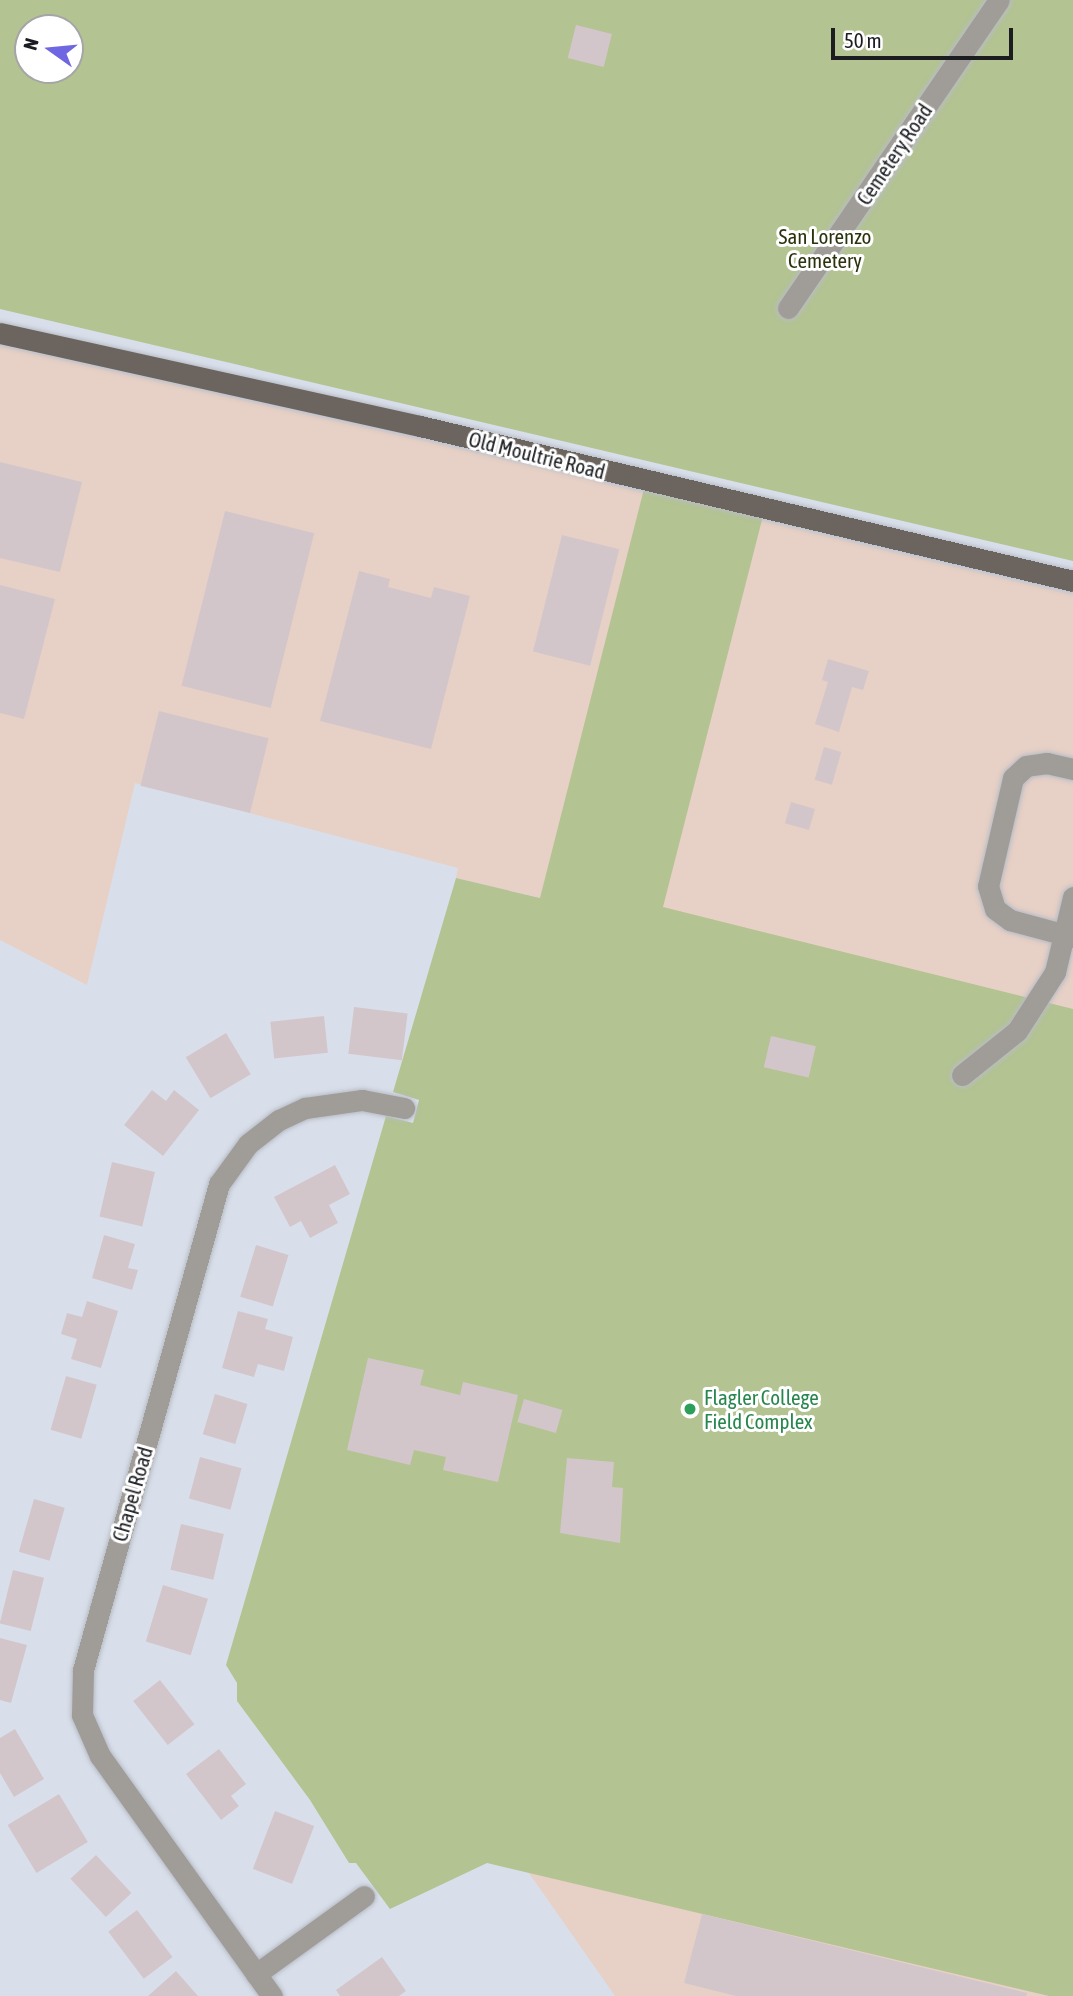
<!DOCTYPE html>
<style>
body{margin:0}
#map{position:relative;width:1073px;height:1996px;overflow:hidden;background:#d9dfea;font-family:"Asap Condensed",sans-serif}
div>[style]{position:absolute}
.commercial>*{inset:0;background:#e7d0c5}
.green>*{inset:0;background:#b4c392}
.building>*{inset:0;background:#d3c6cb;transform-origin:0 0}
.roads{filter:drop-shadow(0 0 2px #b7bcc6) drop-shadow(0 0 2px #b7bcc6)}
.minor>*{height:21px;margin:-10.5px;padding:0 10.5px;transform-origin:10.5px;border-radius:10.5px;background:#a09c98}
.major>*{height:21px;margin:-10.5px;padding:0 10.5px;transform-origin:10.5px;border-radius:10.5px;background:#6c645e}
.dots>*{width:19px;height:19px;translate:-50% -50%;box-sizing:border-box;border:4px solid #fff;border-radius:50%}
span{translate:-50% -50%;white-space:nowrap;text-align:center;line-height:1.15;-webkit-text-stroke:6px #fff;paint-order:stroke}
.street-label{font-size:21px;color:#1b1d21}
.park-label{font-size:21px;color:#2a330d}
.leisure-label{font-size:21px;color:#27864d}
.left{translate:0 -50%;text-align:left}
.north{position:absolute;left:14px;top:14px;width:70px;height:70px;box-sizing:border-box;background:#fff;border:2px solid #a4a5a6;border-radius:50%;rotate:285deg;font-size:19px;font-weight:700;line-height:28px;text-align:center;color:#1b1d21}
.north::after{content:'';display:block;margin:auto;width:24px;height:32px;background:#6e67e1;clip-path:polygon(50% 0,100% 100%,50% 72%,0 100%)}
.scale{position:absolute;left:831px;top:28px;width:182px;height:32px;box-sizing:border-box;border:4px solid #1b1d21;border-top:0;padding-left:9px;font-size:21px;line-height:24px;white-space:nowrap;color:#1b1d21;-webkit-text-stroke:5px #fff;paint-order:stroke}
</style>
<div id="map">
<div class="commercial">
<div style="clip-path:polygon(0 345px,417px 438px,1073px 594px,1073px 1024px,456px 878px,458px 868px,135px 783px,87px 985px,0 940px)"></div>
<div style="clip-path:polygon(522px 1863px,548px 1868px,1049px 1996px,615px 1996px)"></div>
</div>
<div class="green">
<div style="clip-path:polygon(evenodd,0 0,1073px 0,1073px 561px,0 309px,0 0,28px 28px,70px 28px,70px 70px,28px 70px,28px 28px)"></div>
<div style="clip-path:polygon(646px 481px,765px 508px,663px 907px,1073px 1009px,1073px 1996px,1049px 1996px,487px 1863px,390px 1909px,356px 1863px,349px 1863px,310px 1800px,237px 1701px,237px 1683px,226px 1665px,386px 1116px,413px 1123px,419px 1100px,393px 1092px,456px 878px,540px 898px)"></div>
</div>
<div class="building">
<div style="left:576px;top:25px;width:37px;height:34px;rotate:14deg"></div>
<div style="clip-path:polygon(0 462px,82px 482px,60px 572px,0 558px)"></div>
<div style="left:225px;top:511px;width:92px;height:180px;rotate:14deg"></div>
<div style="left:562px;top:535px;width:59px;height:120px;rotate:14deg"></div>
<div style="clip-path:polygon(359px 571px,390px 579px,388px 587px,431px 598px,434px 587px,470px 596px,431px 749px,320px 721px)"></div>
<div style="clip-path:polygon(0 585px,55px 599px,24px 719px,0 713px)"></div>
<div style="clip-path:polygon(828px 659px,869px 671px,863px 690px,852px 687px,839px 732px,815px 724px,828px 682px,822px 680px)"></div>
<div style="left:159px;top:711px;width:113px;height:77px;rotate:14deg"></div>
<div style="left:824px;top:747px;width:18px;height:34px;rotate:16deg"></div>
<div style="left:791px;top:802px;width:25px;height:22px;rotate:16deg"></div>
<div style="left:354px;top:1007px;width:54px;height:47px;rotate:7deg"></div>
<div style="left:324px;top:1016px;width:37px;height:54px;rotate:84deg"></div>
<div style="left:226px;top:1033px;width:48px;height:47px;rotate:59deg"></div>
<div style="left:771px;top:1036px;width:46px;height:32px;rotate:13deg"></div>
<div style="clip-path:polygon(152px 1090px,166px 1101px,174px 1090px,199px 1110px,163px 1156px,124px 1125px)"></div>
<div style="left:112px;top:1162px;width:44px;height:56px;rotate:13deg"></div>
<div style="clip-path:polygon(335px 1165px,350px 1194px,329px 1205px,338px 1223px,310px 1238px,301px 1221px,290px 1227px,274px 1197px)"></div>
<div style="clip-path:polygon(104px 1235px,135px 1244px,128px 1268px,138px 1270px,132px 1290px,92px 1278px)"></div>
<div style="left:256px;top:1245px;width:34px;height:54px;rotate:17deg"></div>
<div style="clip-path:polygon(87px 1301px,118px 1311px,101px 1368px,71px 1359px,77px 1339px,61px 1334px,67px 1313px,82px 1317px)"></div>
<div style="clip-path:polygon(238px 1311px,268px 1319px,265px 1329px,293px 1337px,284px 1371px,258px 1364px,254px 1377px,222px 1368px)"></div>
<div style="clip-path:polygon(368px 1358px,424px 1370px,420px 1385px,460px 1395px,463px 1382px,518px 1395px,498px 1482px,443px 1470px,446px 1457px,414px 1450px,410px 1465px,347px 1450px)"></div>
<div style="left:66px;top:1376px;width:32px;height:56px;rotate:16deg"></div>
<div style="left:215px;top:1394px;width:34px;height:42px;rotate:17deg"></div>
<div style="left:524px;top:1399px;width:40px;height:24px;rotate:16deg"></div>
<div style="left:200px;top:1457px;width:43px;height:43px;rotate:15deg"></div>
<div style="clip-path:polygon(567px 1458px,614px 1462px,612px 1487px,623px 1488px,620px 1543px,560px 1533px)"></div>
<div style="left:34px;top:1499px;width:32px;height:55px;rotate:16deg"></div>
<div style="left:181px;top:1524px;width:44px;height:47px;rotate:13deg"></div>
<div style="left:13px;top:1570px;width:32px;height:55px;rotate:14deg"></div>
<div style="left:163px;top:1585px;width:47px;height:59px;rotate:17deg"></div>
<div style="clip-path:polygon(0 1638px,27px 1645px,11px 1703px,0 1700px)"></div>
<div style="left:160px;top:1680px;width:56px;height:34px;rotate:52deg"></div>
<div style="clip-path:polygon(15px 1729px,44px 1779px,14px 1797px,0 1773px,0 1738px)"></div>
<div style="clip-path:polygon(219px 1749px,246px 1784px,231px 1796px,239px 1806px,221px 1820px,186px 1774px)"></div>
<div style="left:59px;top:1794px;width:56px;height:60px;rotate:59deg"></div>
<div style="left:275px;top:1811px;width:42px;height:62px;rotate:21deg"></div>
<div style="left:96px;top:1855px;width:52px;height:35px;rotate:47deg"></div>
<div style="left:137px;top:1910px;width:59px;height:36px;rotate:53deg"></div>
<div style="clip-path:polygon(702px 1914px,1027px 1993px,1026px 1996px,736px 1996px,684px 1983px)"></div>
<div style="clip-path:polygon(382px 1957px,406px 1991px,399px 1996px,340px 1996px,336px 1990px)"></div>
<div style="clip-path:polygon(176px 1971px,198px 1996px,148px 1996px)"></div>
</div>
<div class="roads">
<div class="minor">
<div style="left:788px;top:308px;width:373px;rotate:-55.6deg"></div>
<div style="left:1073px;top:769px;width:27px;rotate:-167deg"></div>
<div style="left:1047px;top:763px;width:21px;rotate:172deg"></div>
<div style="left:1026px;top:766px;width:18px;rotate:137deg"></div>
<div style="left:1013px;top:778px;width:111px;rotate:103deg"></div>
<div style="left:988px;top:886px;width:24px;rotate:73deg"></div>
<div style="left:995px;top:909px;width:19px;rotate:36deg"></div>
<div style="left:1010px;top:920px;width:65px;rotate:15.1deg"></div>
<div style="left:962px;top:1075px;width:70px;rotate:-38.7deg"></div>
<div style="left:1017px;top:1031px;width:70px;rotate:-57.2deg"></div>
<div style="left:1055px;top:972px;width:77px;rotate:-76.5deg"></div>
<div style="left:256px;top:1974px;width:133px;rotate:-35.8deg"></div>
<div style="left:272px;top:1996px;width:295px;rotate:-125.6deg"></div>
<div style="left:100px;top:1756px;width:45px;rotate:-113.7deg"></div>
<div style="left:82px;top:1715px;width:45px;rotate:-88.7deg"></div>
<div style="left:83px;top:1670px;width:505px;rotate:-74.37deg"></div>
<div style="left:219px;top:1184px;width:49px;rotate:-54.1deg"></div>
<div style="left:248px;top:1144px;width:39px;rotate:-38deg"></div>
<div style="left:279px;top:1120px;width:29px;rotate:-25deg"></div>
<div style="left:305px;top:1108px;width:58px;rotate:-8deg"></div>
<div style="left:362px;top:1100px;width:43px;rotate:10.8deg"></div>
</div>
<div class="major">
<div style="left:0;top:333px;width:430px;rotate:12.5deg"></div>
<div style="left:420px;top:426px;width:671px;rotate:13.35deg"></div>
</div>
</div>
<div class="dots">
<div style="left:690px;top:1409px;background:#2e9e5b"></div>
</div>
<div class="street-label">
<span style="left:894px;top:154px;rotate:-56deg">Cemetery Road</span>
<span style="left:537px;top:455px;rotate:14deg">Old Moultrie Road</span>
<span style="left:132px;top:1494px;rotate:-74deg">Chapel Road</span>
</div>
<div class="park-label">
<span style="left:825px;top:248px">San Lorenzo<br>Cemetery</span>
</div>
<div class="leisure-label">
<span class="left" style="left:704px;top:1409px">Flagler College<br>Field Complex</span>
</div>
<div class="north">N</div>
<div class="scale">50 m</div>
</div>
